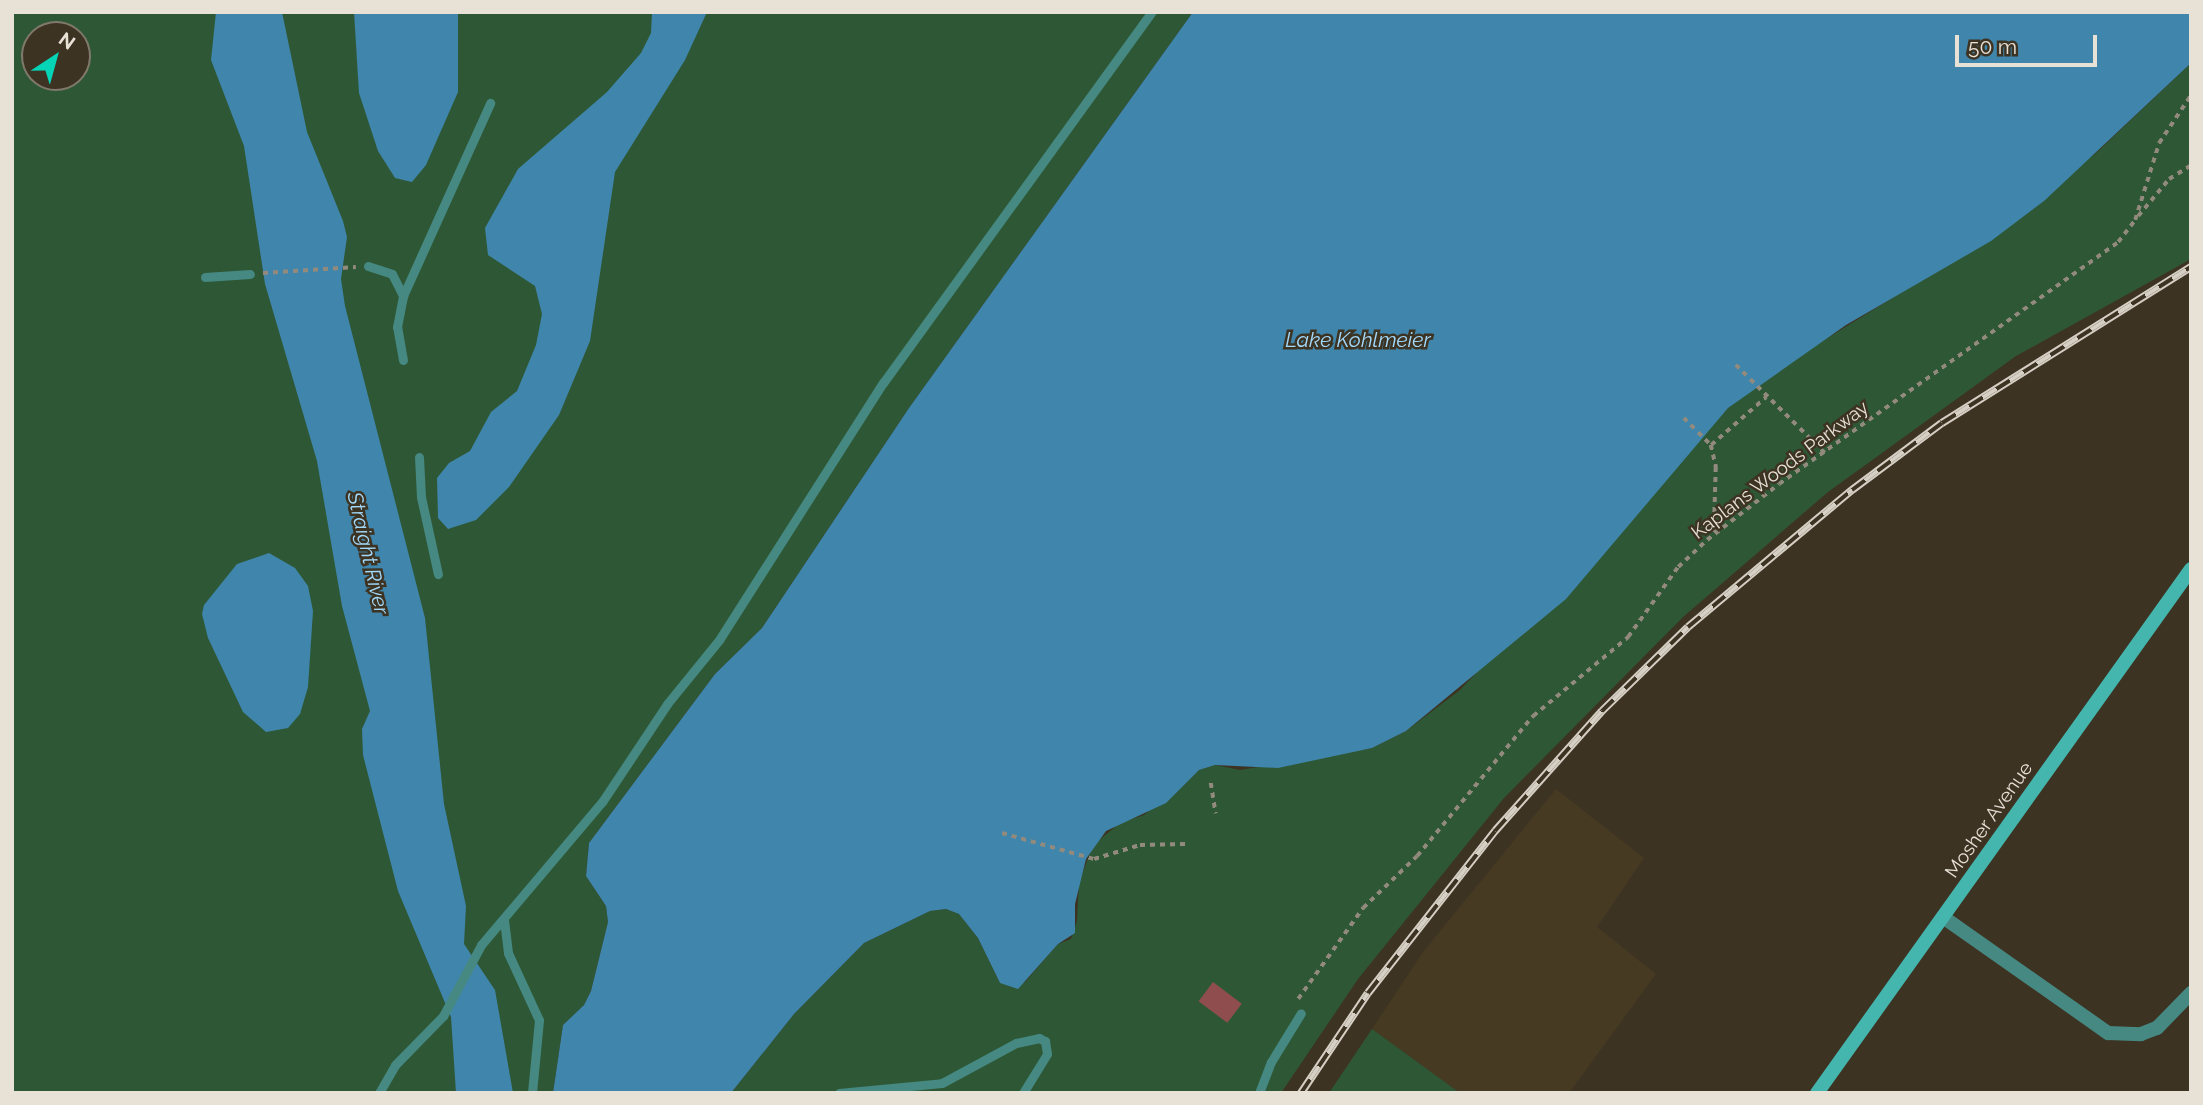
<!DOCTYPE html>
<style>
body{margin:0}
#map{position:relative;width:2203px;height:1105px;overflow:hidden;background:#3d3323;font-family:Raleway,sans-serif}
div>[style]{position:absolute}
.built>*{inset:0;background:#473a23}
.green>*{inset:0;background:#2e5835}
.water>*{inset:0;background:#4085ab}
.building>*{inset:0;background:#904d4e;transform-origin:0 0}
.path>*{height:3.5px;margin-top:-1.75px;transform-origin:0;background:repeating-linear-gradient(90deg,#928a7d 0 5px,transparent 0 10px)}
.lane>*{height:9px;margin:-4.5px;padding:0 4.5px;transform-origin:4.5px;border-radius:4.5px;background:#468882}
.street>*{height:14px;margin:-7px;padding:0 7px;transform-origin:7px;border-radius:7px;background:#468882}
.secondary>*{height:14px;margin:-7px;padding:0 7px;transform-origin:7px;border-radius:7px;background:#44b6ad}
.rail>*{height:8px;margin-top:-4px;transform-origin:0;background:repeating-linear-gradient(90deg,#3d3323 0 16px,#d6cfc4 0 32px);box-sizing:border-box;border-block:2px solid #d6cfc4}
span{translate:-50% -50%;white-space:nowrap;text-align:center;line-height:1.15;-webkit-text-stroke:5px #3d3323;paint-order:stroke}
.street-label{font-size:19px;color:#e7e1d6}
.water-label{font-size:21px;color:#a2d8f9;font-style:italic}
.frame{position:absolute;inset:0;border:14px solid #e7e1d6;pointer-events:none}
.north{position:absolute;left:21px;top:21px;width:70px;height:70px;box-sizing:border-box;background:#3d3323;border:2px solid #81796b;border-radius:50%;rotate:36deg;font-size:19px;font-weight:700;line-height:28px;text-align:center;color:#e7e1d6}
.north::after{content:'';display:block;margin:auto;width:24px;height:32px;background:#05d5b6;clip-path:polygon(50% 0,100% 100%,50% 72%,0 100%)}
.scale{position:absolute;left:1955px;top:35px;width:142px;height:32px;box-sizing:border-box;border:4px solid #e7e1d6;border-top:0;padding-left:9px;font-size:21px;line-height:24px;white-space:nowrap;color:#e7e1d6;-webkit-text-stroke:5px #3d3323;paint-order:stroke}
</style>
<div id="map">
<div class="built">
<div style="clip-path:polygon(1556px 789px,1644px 858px,1597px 927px,1656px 974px,1569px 1093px,1460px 1093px,1372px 1029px,1423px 952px)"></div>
</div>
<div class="green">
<div style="clip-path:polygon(evenodd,12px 12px,1193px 12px,909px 408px,762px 628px,715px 674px,589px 843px,586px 876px,606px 906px,608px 922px,591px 991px,584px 1005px,563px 1025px,553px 1093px,12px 1093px,12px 12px,35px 35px,77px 35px,77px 77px,35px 77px,35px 35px)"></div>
<div style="clip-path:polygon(2191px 63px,2191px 259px,2016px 356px,1828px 492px,1683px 617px,1504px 798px,1358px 979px,1281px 1093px,731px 1093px,794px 1014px,864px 943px,930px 911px,946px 909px,959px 914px,978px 938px,1000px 983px,1025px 982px,1058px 944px,1071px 939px,1077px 921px,1079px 882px,1093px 845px,1120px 823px,1144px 815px,1199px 770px,1215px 765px,1240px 770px,1372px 748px,1406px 731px,1460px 690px,1728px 408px,1795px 358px,1912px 286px,2095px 154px)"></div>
<div style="clip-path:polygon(1372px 1029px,1460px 1093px,1329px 1093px)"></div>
</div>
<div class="water">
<div style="clip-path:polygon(216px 12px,282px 12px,307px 132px,343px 221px,347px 237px,341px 279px,345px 306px,425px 618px,444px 804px,466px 906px,464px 944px,495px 990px,513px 1093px,456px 1093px,451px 1017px,398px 891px,363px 755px,362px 729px,370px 711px,342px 606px,317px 461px,265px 284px,244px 146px,211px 60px)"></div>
<div style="clip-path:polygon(354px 12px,458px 12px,458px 92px,426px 165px,412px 182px,395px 178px,378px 151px,359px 93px)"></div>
<div style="clip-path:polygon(652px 12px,707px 12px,685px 60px,615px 172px,590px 341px,559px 415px,509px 487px,476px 520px,448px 529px,438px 518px,437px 478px,449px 463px,470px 451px,491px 412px,517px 391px,536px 345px,542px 314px,535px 286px,488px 255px,485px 228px,518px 169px,607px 92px,641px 53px,651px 33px)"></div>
<div style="clip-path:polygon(1193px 12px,2191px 12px,2191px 63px,2044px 201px,1991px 241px,1846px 325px,1728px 408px,1566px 599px,1406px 731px,1372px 748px,1278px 768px,1215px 765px,1199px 770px,1166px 803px,1106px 831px,1086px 859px,1075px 904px,1075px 933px,1058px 944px,1018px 989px,1000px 983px,978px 938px,959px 914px,946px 909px,930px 911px,864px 943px,794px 1014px,731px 1093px,553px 1093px,563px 1025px,584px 1005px,591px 991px,608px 922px,606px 906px,586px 876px,589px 843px,715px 674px,762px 628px,909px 408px)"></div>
<div style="clip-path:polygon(269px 553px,295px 568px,308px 586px,313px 611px,308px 687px,300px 714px,288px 728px,266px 732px,243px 712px,208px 638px,202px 614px,204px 605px,237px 564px)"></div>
</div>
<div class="building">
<div style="left:1213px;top:982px;width:36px;height:24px;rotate:37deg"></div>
</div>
<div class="path">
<div style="left:2138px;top:216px;width:48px;rotate:-50deg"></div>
<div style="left:2169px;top:179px;width:26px;rotate:-32deg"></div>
<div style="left:263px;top:273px;width:93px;rotate:-3.7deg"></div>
<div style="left:1736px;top:365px;width:125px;rotate:44.7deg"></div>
<div style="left:1684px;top:418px;width:38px;rotate:45deg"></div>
<div style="left:1711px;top:445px;width:23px;rotate:77deg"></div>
<div style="left:1716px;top:467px;width:67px;rotate:91.7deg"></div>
<div style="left:1711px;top:445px;width:73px;rotate:-41.1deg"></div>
<div style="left:1211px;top:783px;width:31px;rotate:81deg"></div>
<div style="left:1002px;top:833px;width:96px;rotate:15.8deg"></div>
<div style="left:1094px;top:859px;width:48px;rotate:-16.9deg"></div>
<div style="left:1140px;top:845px;width:45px;rotate:-1.3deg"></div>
<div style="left:1298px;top:999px;width:112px;rotate:-54.5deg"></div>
<div style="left:1363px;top:908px;width:75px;rotate:-43.9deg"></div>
<div style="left:1417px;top:856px;width:182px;rotate:-50.4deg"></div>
<div style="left:1533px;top:716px;width:124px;rotate:-39.7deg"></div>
<div style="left:1628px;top:637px;width:86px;rotate:-54.5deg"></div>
<div style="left:1678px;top:567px;width:40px;rotate:-43deg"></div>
<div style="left:1707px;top:540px;width:91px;rotate:-37.9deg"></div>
<div style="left:1779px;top:484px;width:417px;rotate:-35.5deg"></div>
<div style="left:2118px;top:242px;width:28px;rotate:-52deg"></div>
<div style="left:2135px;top:220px;width:81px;rotate:-72.7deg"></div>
<div style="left:2159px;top:143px;width:58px;rotate:-56.3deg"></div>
</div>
<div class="lane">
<div style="left:368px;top:266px;width:25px;rotate:18deg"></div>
<div style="left:392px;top:274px;width:25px;rotate:63deg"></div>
<div style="left:205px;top:277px;width:45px;rotate:-3.8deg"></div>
<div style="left:403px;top:360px;width:34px;rotate:-100deg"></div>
<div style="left:397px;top:327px;width:32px;rotate:-79deg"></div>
<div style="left:403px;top:296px;width:212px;rotate:-65.7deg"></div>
<div style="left:419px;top:457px;width:40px;rotate:87.1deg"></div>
<div style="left:421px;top:497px;width:79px;rotate:77.6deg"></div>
<div style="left:504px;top:920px;width:33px;rotate:83deg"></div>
<div style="left:508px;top:953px;width:74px;rotate:65.2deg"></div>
<div style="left:539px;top:1020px;width:73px;rotate:95.5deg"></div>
<div style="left:379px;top:1093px;width:32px;rotate:-60deg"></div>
<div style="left:395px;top:1065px;width:69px;rotate:-45.6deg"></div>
<div style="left:443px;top:1016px;width:81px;rotate:-61.8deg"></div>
<div style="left:481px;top:945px;width:187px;rotate:-49.8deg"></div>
<div style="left:602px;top:802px;width:118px;rotate:-56.4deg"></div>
<div style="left:667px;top:704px;width:82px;rotate:-50.9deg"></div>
<div style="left:719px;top:640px;width:305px;rotate:-57.5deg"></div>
<div style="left:883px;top:383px;width:458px;rotate:-54.1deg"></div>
<div style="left:839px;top:1093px;width:103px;rotate:-5.5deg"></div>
<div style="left:942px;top:1083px;width:84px;rotate:-28.4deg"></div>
<div style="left:1016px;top:1043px;width:24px;rotate:-12deg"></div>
<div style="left:1039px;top:1038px;width:7px;rotate:27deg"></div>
<div style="left:1045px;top:1041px;width:13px;rotate:81deg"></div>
<div style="left:1047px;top:1054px;width:46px;rotate:121.6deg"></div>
<div style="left:1259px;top:1093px;width:33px;rotate:-69deg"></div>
<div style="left:1271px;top:1062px;width:57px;rotate:-58.5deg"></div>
</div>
<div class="street">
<div style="left:1943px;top:917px;width:202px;rotate:35.1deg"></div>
<div style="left:2108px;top:1033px;width:33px;rotate:2deg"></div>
<div style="left:2141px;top:1034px;width:17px;rotate:-21deg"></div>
<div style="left:2157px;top:1028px;width:49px;rotate:-45.8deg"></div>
</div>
<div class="secondary">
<div style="left:1817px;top:1093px;width:644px;rotate:-54.48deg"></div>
</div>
<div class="rail">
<div style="left:1301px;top:1093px;width:120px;rotate:-56.2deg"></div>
<div style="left:1368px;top:993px;width:206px;rotate:-51.9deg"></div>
<div style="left:1495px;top:831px;width:161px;rotate:-48.3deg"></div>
<div style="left:1602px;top:711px;width:120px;rotate:-44.3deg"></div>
<div style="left:1688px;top:627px;width:214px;rotate:-39.9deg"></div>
<div style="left:1852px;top:490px;width:112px;rotate:-36.7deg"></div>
<div style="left:1942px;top:423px;width:294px;rotate:-32.1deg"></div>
</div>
<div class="street-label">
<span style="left:1780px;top:470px;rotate:-37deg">Kaplans Woods Parkway</span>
<span style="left:1989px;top:820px;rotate:-55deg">Mosher Avenue</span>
</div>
<div class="water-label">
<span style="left:1358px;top:340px">Lake Kohlmeier</span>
<span style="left:368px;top:553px;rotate:77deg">Straight River</span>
</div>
<div class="frame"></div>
<div class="north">N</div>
<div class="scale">50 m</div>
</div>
